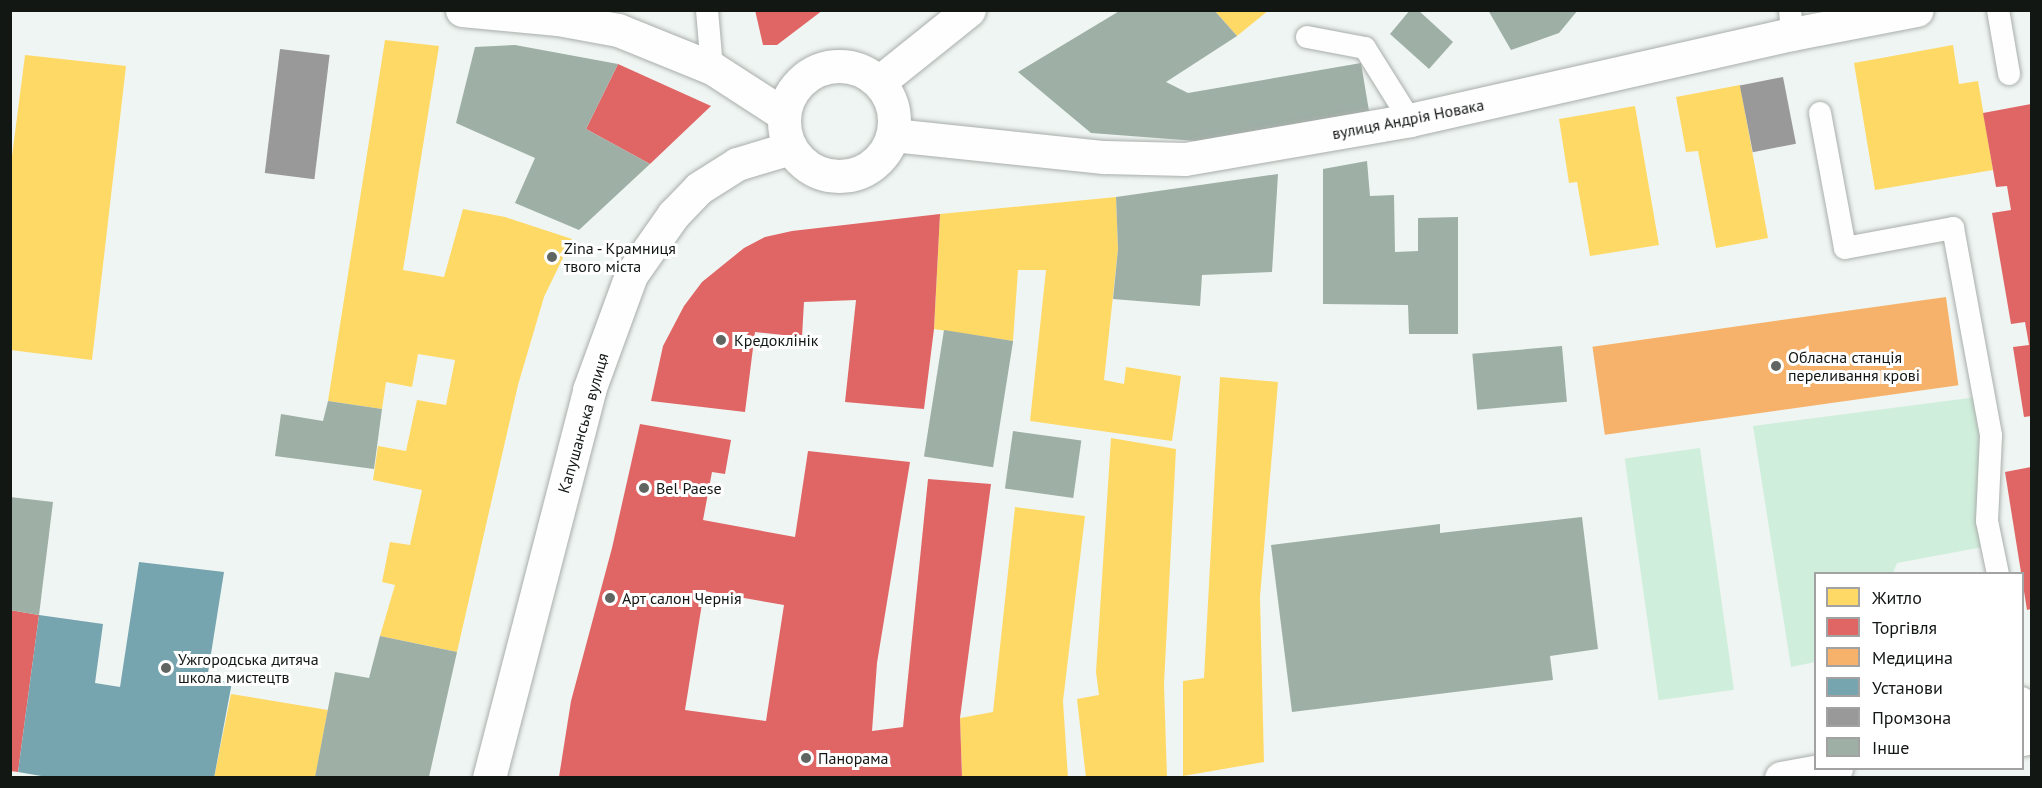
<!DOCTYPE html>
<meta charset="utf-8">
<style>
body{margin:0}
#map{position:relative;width:2042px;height:788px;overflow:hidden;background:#eff5f2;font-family:"PT Sans",sans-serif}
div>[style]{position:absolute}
.green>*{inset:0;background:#d0eedc;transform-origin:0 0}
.homes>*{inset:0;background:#ffd966}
.shops>*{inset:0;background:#e06666}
.health>*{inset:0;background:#f6b26b;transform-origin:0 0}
.public>*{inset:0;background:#76a5af}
.industry>*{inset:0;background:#999;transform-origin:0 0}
.building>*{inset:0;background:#9eafa6;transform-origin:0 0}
.roads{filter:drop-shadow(0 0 2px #a9aeab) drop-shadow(0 0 2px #a9aeab)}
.service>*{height:22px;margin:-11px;padding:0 11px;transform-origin:11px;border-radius:11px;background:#fdfefd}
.minor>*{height:33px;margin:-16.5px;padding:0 16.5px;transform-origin:16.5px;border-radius:16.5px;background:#fdfefd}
.minor>.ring{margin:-16.5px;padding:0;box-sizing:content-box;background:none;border:33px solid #fdfefd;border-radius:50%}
.secondary>*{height:33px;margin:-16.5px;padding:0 16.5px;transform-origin:16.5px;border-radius:16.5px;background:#fdfefd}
.dots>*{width:16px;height:16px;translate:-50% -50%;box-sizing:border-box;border:3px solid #fff;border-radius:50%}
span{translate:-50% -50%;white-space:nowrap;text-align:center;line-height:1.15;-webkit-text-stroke:6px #fff;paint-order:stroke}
.street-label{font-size:16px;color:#131714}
.poi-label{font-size:16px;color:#131714}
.left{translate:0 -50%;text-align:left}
.frame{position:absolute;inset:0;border:12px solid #131714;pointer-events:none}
.legend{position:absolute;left:1814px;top:572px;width:210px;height:198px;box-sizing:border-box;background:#fff;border:2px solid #a1a2a1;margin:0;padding:8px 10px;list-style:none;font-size:18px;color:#131714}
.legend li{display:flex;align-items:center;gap:12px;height:30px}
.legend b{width:30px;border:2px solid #a1a2a1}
</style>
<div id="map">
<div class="green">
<div style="clip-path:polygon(1977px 397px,1999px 544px,1897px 563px,1893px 573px,1816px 574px,1815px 662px,1791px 667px,1753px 426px)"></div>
<div style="left:1700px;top:448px;width:244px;height:76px;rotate:82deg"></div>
</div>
<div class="homes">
<div style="clip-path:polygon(1214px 10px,1269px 10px,1237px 36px)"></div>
<div style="clip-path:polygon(385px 40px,439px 46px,403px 270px,444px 277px,463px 209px,505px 217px,572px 239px,544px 297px,518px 385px,457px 652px,380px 636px,395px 585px,382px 582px,390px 542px,410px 545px,422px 490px,373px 480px,378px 446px,406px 451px,417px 400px,446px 405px,455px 360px,418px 354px,412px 387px,386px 382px,382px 409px,328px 401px)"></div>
<div style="clip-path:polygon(1953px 45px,1959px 84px,1978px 81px,1993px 170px,1875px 190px,1854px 63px)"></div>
<div style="clip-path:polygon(25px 55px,126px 66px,92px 360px,10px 350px,10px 172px)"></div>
<div style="clip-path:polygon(1740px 85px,1768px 238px,1716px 248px,1698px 151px,1686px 152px,1676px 97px)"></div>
<div style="clip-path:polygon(1635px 106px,1659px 245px,1590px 256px,1577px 182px,1569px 183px,1559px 119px)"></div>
<div style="clip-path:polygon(1116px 197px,1118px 249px,1104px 380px,1124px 384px,1126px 367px,1181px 376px,1172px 441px,1030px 421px,1046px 270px,1018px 270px,1013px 341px,934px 329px,940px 214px)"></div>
<div style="clip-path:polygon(1220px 377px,1278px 382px,1260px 597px,1264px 762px,1183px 776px,1183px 681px,1204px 678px)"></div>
<div style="clip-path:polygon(1111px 438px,1176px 449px,1164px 684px,1167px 778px,1086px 778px,1077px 699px,1099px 695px,1096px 672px)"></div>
<div style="clip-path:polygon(1015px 507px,1085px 516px,1063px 701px,1068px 778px,962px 778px,960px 718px,993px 712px)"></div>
<div style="clip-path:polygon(231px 694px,328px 710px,315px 778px,214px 778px)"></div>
</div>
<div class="shops">
<div style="clip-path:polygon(755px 10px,823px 10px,777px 45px,763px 45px)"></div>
<div style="clip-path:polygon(618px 64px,711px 106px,650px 164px,586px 129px)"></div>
<div style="clip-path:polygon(2031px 104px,2031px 416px,2024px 417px,2013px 347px,2029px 345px,2025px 322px,2011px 324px,1992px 213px,2011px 210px,2007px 186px,1996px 187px,1983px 113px)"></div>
<div style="clip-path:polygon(940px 214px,934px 329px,924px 409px,845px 402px,856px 300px,804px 302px,802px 337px,755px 332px,745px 412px,651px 401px,663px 346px,684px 306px,702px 282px,744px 248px,765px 237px,792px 231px)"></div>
<div style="clip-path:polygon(evenodd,640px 424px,731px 440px,725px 474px,712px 472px,703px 520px,795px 537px,808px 451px,910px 462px,877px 663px,872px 731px,903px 727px,928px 479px,991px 484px,960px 718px,962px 777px,559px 777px,571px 701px,612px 548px,640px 424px,704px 591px,784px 605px,766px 721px,685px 710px,704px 591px)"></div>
<div style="clip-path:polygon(2031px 467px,2031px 609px,2027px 610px,2005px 472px)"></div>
<div style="clip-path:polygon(10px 610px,39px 615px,18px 772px,10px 771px)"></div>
</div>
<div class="health">
<div style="left:1946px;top:297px;width:89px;height:357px;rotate:82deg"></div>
</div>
<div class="public">
<div style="clip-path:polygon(139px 562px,224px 572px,207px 679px,232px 682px,214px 778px,53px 778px,18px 772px,39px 615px,103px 624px,95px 683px,120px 687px)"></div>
</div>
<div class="industry">
<div style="left:280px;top:49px;width:50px;height:125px;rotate:7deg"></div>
<div style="left:1783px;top:77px;width:68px;height:44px;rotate:79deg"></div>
</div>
<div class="building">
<div style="clip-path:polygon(1121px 10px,1214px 10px,1237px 36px,1166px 82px,1188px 93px,1361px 63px,1369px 111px,1196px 141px,1091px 133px,1018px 72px)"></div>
<div style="clip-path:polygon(1410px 10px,1418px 10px,1453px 42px,1429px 69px,1390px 34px)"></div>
<div style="clip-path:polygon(1488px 10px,1578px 10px,1559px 33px,1511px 50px)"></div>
<div style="clip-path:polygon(515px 45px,618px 64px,586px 129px,650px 164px,579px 230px,515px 203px,535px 158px,456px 123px,475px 47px)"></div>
<div style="clip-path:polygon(1367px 161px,1370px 196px,1394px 195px,1395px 252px,1418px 251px,1418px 218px,1458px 217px,1458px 334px,1409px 334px,1408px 305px,1323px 304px,1323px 169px)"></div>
<div style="clip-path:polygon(1278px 174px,1272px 272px,1202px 275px,1200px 306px,1113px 299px,1118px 249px,1116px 197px)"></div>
<div style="left:944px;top:330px;width:70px;height:128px;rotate:9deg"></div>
<div style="left:1562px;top:346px;width:56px;height:90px;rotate:85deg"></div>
<div style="clip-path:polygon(328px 401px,382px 409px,374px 469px,275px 456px,281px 414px,323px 421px)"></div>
<div style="left:1013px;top:431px;width:69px;height:58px;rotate:8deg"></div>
<div style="clip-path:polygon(10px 497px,53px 502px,39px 615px,10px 610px)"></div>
<div style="clip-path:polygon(1582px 517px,1598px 649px,1550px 656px,1553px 680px,1292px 712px,1271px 545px,1440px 524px,1440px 533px)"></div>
<div style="clip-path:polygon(380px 636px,457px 652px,429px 777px,315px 777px,335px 672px,369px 678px)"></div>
</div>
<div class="roads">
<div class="service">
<div style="left:707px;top:10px;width:58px;rotate:85.1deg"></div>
<div style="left:1790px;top:10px;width:24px;rotate:85deg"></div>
<div style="left:1998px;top:10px;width:65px;rotate:80.2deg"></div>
<div style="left:1307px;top:37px;width:59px;rotate:10.7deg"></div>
<div style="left:1365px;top:48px;width:85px;rotate:58deg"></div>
<div style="left:1820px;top:113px;width:137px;rotate:79.5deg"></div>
<div style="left:1845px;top:248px;width:110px;rotate:-10.5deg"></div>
<div style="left:1953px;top:228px;width:211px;rotate:79.6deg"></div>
<div style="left:1991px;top:436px;width:85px;rotate:92.7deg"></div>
<div style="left:1987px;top:521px;width:54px;rotate:78.3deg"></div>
<div style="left:2022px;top:698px;width:40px;rotate:78deg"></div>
</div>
<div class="minor">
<div style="left:462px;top:10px;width:96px;rotate:5.4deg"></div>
<div style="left:558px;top:19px;width:61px;rotate:10.4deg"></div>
<div style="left:618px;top:30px;width:101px;rotate:22deg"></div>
<div style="left:712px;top:68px;width:85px;rotate:32.9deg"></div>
<div class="ring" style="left:784px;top:66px;width:77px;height:77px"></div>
<div style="left:879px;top:82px;width:115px;rotate:-38.7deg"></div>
<div style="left:893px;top:135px;width:212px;rotate:6deg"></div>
<div style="left:1104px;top:157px;width:81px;rotate:1.4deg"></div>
<div style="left:1185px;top:159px;width:228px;rotate:-9.8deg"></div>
<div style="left:1410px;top:120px;width:392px;rotate:-12.7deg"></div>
<div style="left:1792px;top:34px;width:127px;rotate:-10.9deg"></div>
<div style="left:489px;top:778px;width:401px;rotate:-75.5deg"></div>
<div style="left:589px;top:390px;width:122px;rotate:-69.9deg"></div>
<div style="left:631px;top:275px;width:73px;rotate:-55deg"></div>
<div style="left:673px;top:215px;width:37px;rotate:-46deg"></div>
<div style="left:699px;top:188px;width:45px;rotate:-32.3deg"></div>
<div style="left:737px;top:164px;width:55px;rotate:-16.8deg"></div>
</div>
<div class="secondary">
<div style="left:2022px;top:739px;width:10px;rotate:-11deg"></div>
<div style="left:1781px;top:778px;width:56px;rotate:-10.3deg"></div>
</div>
</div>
<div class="dots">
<div style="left:552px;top:257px;background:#606562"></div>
<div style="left:721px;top:340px;background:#606562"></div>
<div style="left:1776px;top:366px;background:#606562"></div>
<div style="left:644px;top:488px;background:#606562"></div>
<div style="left:610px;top:598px;background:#606562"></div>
<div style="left:166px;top:668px;background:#606562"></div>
<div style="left:806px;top:758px;background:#606562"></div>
</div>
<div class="street-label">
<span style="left:1408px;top:119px;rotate:-11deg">вулиця Андрія Новака</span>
<span style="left:583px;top:423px;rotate:-74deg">Капушанська вулиця</span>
</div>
<div class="poi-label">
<span class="left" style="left:564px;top:257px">Zina - Крамниця<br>твого міста</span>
<span class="left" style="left:734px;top:340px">Кредоклінік</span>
<span class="left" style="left:1788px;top:366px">Обласна станція<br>переливання крові</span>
<span class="left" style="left:656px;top:488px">Bel Paese</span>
<span class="left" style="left:622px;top:598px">Арт салон Чернія</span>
<span class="left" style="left:178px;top:668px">Ужгородська дитяча<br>школа мистецтв</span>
<span class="left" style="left:818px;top:758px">Панорама</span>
</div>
<div class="frame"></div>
<ul class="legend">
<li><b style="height:16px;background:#ffd966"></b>Житло</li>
<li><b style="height:16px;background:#e06666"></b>Торгівля</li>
<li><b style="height:16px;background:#f6b26b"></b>Медицина</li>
<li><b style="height:16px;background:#76a5af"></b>Установи</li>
<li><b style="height:16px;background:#999"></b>Промзона</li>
<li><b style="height:16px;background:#9eafa6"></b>Інше</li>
</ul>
</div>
